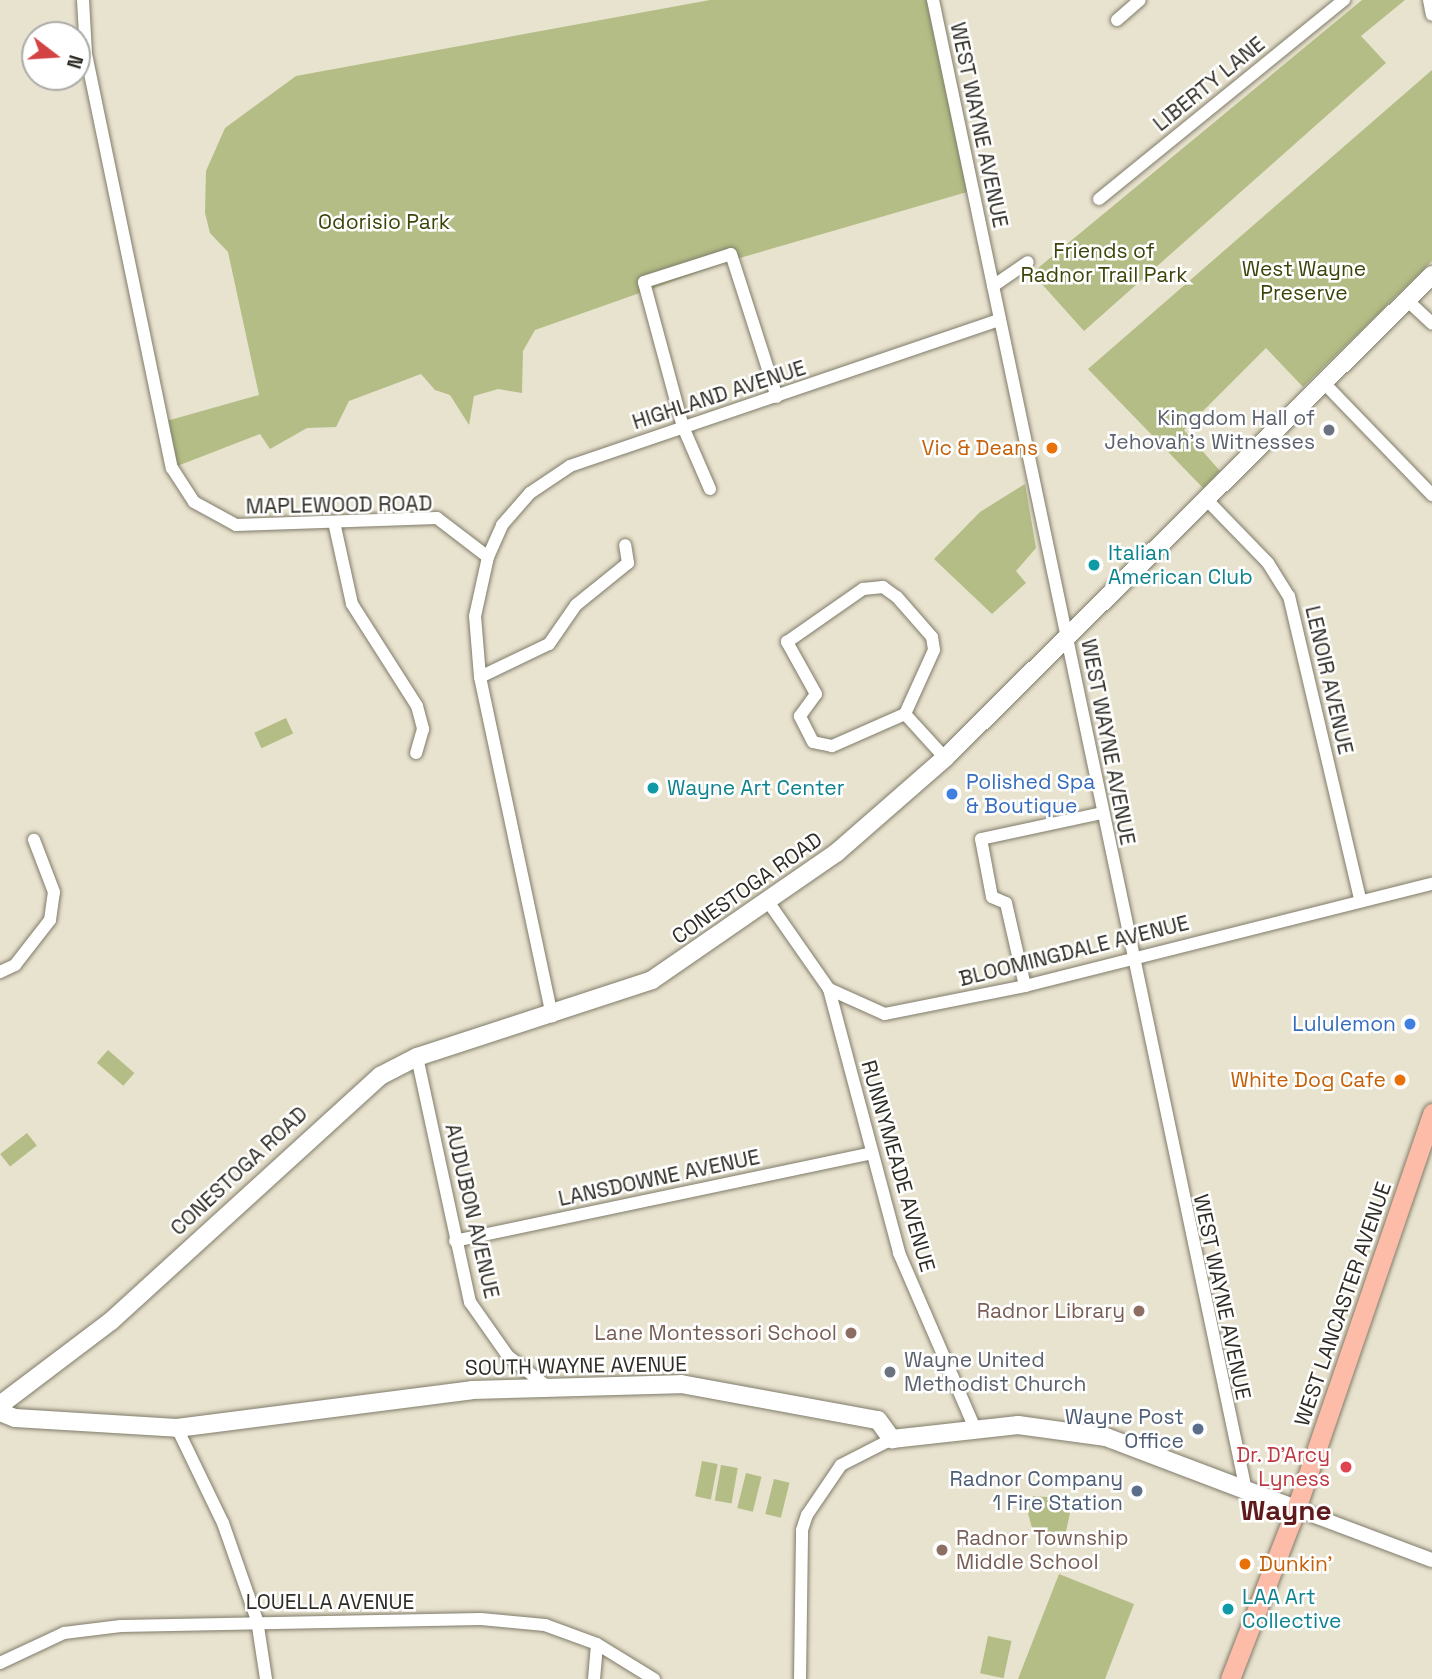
<!DOCTYPE html>
<style>
body{margin:0}
#map{position:relative;width:1432px;height:1679px;overflow:hidden;background:#e8e3cf;font-family:"Space Grotesk",sans-serif}
div>[style]{position:absolute}
.green>*{inset:0;background:#b3bd85;transform-origin:0 0}
.roads{filter:drop-shadow(0 0 2px #807c6a) drop-shadow(0 0 2px #807c6a)}
.minor>*{height:12px;margin:-6px;padding:0 6px;transform-origin:6px;border-radius:6px;background:#fff}
.tertiary>*{height:14px;margin:-7px;padding:0 7px;transform-origin:7px;border-radius:7px;background:#fff}
.secondary>*{height:18px;margin:-9px;padding:0 9px;transform-origin:9px;border-radius:9px;background:#fff}
.trunk>*{height:19px;margin:-9.5px;padding:0 9.5px;transform-origin:9.5px;border-radius:9.5px;background:#fcbca7}
.dots>*{width:19px;height:19px;translate:-50% -50%;box-sizing:border-box;border:4px solid #fff;border-radius:50%}
span{translate:-50% -50%;white-space:nowrap;text-align:center;line-height:1.15;-webkit-text-stroke:5px #fff;paint-order:stroke}
.street-label{font-size:21px;color:#2e2c25}
.park-label{font-size:21px;color:#3d4409}
.worship-label{font-size:21px;color:#5b616d}
.right{translate:-100% -50%;text-align:right}
.left{translate:0 -50%;text-align:left}
.food-label{font-size:21px;color:#c56008}
.culture-label{font-size:21px;color:#0d838f}
.shop-label{font-size:21px;color:#366cbe}
.education-label{font-size:21px;color:#785e54}
.service-label{font-size:21px;color:#4e5e75}
.health-label{font-size:21px;color:#be3a42}
.district-label{font-size:28px;color:#5f1a1b;font-weight:700}
.north{position:absolute;left:21px;top:21px;width:70px;height:70px;box-sizing:border-box;background:#fff;border:2px solid #ababa8;border-radius:50%;rotate:107deg;font-size:19px;font-weight:700;line-height:28px;text-align:center;color:#2e2c25}
.north::after{content:'';display:block;margin:auto;width:24px;height:32px;background:#d34344;clip-path:polygon(50% 0,100% 100%,50% 72%,0 100%)}
</style>
<div id="map">
<div class="green">
<div style="clip-path:polygon(710px 0,933px 0,974px 190px,733px 260px,535px 330px,523px 351px,522px 393px,498px 389px,474px 396px,469px 425px,450px 395px,435px 390px,421px 374px,349px 401px,336px 427px,307px 428px,270px 449px,260px 434px,172px 468px,163px 422px,259px 395px,228px 252px,210px 233px,205px 213px,206px 171px,225px 128px,296px 76px)"></div>
<div style="clip-path:polygon(1362px 0,1405px 0,1361px 36px,1386px 63px,1084px 331px,1032px 273px)"></div>
<div style="clip-path:polygon(1432px 70px,1432px 261px,1303px 387px,1266px 348px,1184px 430px,1220px 471px,1203px 488px,1088px 369px)"></div>
<div style="clip-path:polygon(1025px 484px,1036px 548px,1016px 571px,1026px 583px,992px 614px,934px 559px,980px 512px)"></div>
<div style="left:286px;top:718px;width:17px;height:35px;rotate:65deg"></div>
<div style="left:108px;top:1050px;width:35px;height:17px;rotate:41deg"></div>
<div style="left:27px;top:1133px;width:16px;height:34px;rotate:52deg"></div>
<div style="left:702px;top:1461px;width:16px;height:36px;rotate:11deg"></div>
<div style="left:721px;top:1465px;width:17px;height:36px;rotate:10deg"></div>
<div style="left:746px;top:1473px;width:16px;height:36px;rotate:14deg"></div>
<div style="left:774px;top:1479px;width:16px;height:36px;rotate:14deg"></div>
<div style="clip-path:polygon(1033px 1496px,1073px 1499px,1065px 1536px,1047px 1538px,1032px 1528px,1027px 1510px)"></div>
<div style="clip-path:polygon(1059px 1574px,1134px 1604px,1105px 1679px,1018px 1679px)"></div>
<div style="left:988px;top:1636px;width:24px;height:38px;rotate:12deg"></div>
</div>
<div class="roads">
<div class="minor">
<div style="left:83px;top:0;width:54px;rotate:86.8deg"></div>
<div style="left:86px;top:54px;width:423px;rotate:78.3deg"></div>
<div style="left:172px;top:468px;width:40px;rotate:57.1deg"></div>
<div style="left:194px;top:502px;width:48px;rotate:28.7deg"></div>
<div style="left:236px;top:525px;width:201px;rotate:-2deg"></div>
<div style="left:437px;top:518px;width:64px;rotate:37.4deg"></div>
<div style="left:488px;top:557px;width:60px;rotate:102.4deg"></div>
<div style="left:475px;top:616px;width:61px;rotate:85.3deg"></div>
<div style="left:480px;top:677px;width:347px;rotate:78deg"></div>
<div style="left:933px;top:0;width:1523px;rotate:78.14deg"></div>
<div style="left:1429px;top:0;width:15px;rotate:79deg"></div>
<div style="left:1117px;top:20px;width:30px;rotate:-41deg"></div>
<div style="left:1099px;top:199px;width:316px;rotate:-39.1deg"></div>
<div style="left:993px;top:286px;width:42px;rotate:-34.4deg"></div>
<div style="left:1408px;top:301px;width:33px;rotate:43deg"></div>
<div style="left:1324px;top:383px;width:156px;rotate:46deg"></div>
<div style="left:710px;top:489px;width:68px;rotate:-113.5deg"></div>
<div style="left:683px;top:427px;width:150px;rotate:-105.1deg"></div>
<div style="left:644px;top:282px;width:91px;rotate:-17.8deg"></div>
<div style="left:731px;top:254px;width:150px;rotate:72.2deg"></div>
<div style="left:1206px;top:499px;width:89px;rotate:45.9deg"></div>
<div style="left:1268px;top:563px;width:39px;rotate:58deg"></div>
<div style="left:1289px;top:596px;width:310px;rotate:76.8deg"></div>
<div style="left:334px;top:522px;width:84px;rotate:77.6deg"></div>
<div style="left:352px;top:604px;width:121px;rotate:57.5deg"></div>
<div style="left:417px;top:706px;width:24px;rotate:75deg"></div>
<div style="left:423px;top:729px;width:25px;rotate:106deg"></div>
<div style="left:488px;top:557px;width:35px;rotate:-66deg"></div>
<div style="left:502px;top:525px;width:43px;rotate:-48.8deg"></div>
<div style="left:530px;top:493px;width:48px;rotate:-34deg"></div>
<div style="left:570px;top:466px;width:454px;rotate:-18.8deg"></div>
<div style="left:480px;top:677px;width:76px;rotate:-25.6deg"></div>
<div style="left:549px;top:644px;width:47px;rotate:-55.3deg"></div>
<div style="left:576px;top:605px;width:67px;rotate:-38.9deg"></div>
<div style="left:628px;top:563px;width:18px;rotate:-99deg"></div>
<div style="left:905px;top:714px;width:80px;rotate:156.3deg"></div>
<div style="left:832px;top:746px;width:19px;rotate:-168deg"></div>
<div style="left:813px;top:742px;width:29px;rotate:-117deg"></div>
<div style="left:800px;top:716px;width:27px;rotate:-54deg"></div>
<div style="left:816px;top:694px;width:60px;rotate:-119.1deg"></div>
<div style="left:787px;top:642px;width:93px;rotate:-34.9deg"></div>
<div style="left:863px;top:589px;width:20px;rotate:-6deg"></div>
<div style="left:883px;top:587px;width:17px;rotate:36deg"></div>
<div style="left:897px;top:597px;width:53px;rotate:48.8deg"></div>
<div style="left:932px;top:637px;width:13px;rotate:81deg"></div>
<div style="left:934px;top:650px;width:70px;rotate:114.4deg"></div>
<div style="left:905px;top:714px;width:59px;rotate:47.7deg"></div>
<div style="left:769px;top:903px;width:105px;rotate:55.1deg"></div>
<div style="left:829px;top:989px;width:61px;rotate:24.1deg"></div>
<div style="left:885px;top:1014px;width:143px;rotate:-11.3deg"></div>
<div style="left:1025px;top:986px;width:420px;rotate:-14.1deg"></div>
<div style="left:0;top:972px;width:17px;rotate:-25deg"></div>
<div style="left:15px;top:965px;width:57px;rotate:-52.1deg"></div>
<div style="left:50px;top:920px;width:28px;rotate:-82deg"></div>
<div style="left:54px;top:892px;width:56px;rotate:-111deg"></div>
<div style="left:1025px;top:986px;width:85px;rotate:-102.9deg"></div>
<div style="left:1006px;top:903px;width:15px;rotate:-157deg"></div>
<div style="left:992px;top:897px;width:59px;rotate:-100.7deg"></div>
<div style="left:981px;top:839px;width:124px;rotate:-12.1deg"></div>
<div style="left:829px;top:989px;width:273px;rotate:75.1deg"></div>
<div style="left:899px;top:1253px;width:189px;rotate:66.6deg"></div>
<div style="left:417px;top:1057px;width:251px;rotate:77.8deg"></div>
<div style="left:470px;top:1302px;width:66px;rotate:54.9deg"></div>
<div style="left:508px;top:1356px;width:52px;rotate:38deg"></div>
<div style="left:455px;top:1241px;width:425px;rotate:-11.9deg"></div>
<div style="left:177px;top:1428px;width:106px;rotate:64.2deg"></div>
<div style="left:223px;top:1523px;width:103px;rotate:70.7deg"></div>
<div style="left:257px;top:1620px;width:60px;rotate:81.3deg"></div>
<div style="left:0;top:1663px;width:71px;rotate:-25.1deg"></div>
<div style="left:64px;top:1633px;width:57px;rotate:-7deg"></div>
<div style="left:121px;top:1626px;width:360px;rotate:-1.1deg"></div>
<div style="left:481px;top:1619px;width:64px;rotate:5.4deg"></div>
<div style="left:545px;top:1625px;width:55px;rotate:20.1deg"></div>
<div style="left:597px;top:1644px;width:67px;rotate:31.6deg"></div>
<div style="left:594px;top:1679px;width:35px;rotate:-85deg"></div>
<div style="left:800px;top:1679px;width:149px;rotate:-89.2deg"></div>
<div style="left:802px;top:1530px;width:16px;rotate:-72deg"></div>
<div style="left:807px;top:1515px;width:60px;rotate:-55.8deg"></div>
<div style="left:841px;top:1465px;width:57px;rotate:-27deg"></div>
</div>
<div class="tertiary">
<div style="left:1296px;top:1509px;width:145px;rotate:20.6deg"></div>
</div>
<div class="secondary">
<div style="left:0;top:1405px;width:139px;rotate:-37.1deg"></div>
<div style="left:111px;top:1321px;width:364px;rotate:-42.3deg"></div>
<div style="left:380px;top:1076px;width:42px;rotate:-27.2deg"></div>
<div style="left:417px;top:1057px;width:247px;rotate:-18.1deg"></div>
<div style="left:652px;top:980px;width:224px;rotate:-34.6deg"></div>
<div style="left:836px;top:853px;width:145px;rotate:-41.1deg"></div>
<div style="left:945px;top:758px;width:686px;rotate:-44.76deg"></div>
<div style="left:0;top:1412px;width:16px;rotate:22deg"></div>
<div style="left:15px;top:1418px;width:162px;rotate:3.5deg"></div>
<div style="left:177px;top:1428px;width:297px;rotate:-7.3deg"></div>
<div style="left:472px;top:1390px;width:209px;rotate:-1.6deg"></div>
<div style="left:681px;top:1384px;width:200px;rotate:10.4deg"></div>
<div style="left:878px;top:1420px;width:24px;rotate:54deg"></div>
<div style="left:892px;top:1439px;width:127px;rotate:-6.3deg"></div>
<div style="left:1018px;top:1425px;width:89px;rotate:7.8deg"></div>
<div style="left:1106px;top:1437px;width:203px;rotate:20.8deg"></div>
</div>
<div class="trunk">
<div style="left:1230px;top:1679px;width:182px;rotate:-68.8deg"></div>
<div style="left:1296px;top:1509px;width:419px;rotate:-71deg"></div>
</div>
</div>
<div class="dots">
<div style="left:1329px;top:430px;background:#6b7280"></div>
<div style="left:1052px;top:448px;background:#e8710a"></div>
<div style="left:1094px;top:565px;background:#0f9aa8"></div>
<div style="left:653px;top:788px;background:#0f9aa8"></div>
<div style="left:952px;top:794px;background:#3f7fe0"></div>
<div style="left:1410px;top:1024px;background:#3f7fe0"></div>
<div style="left:1400px;top:1080px;background:#e8710a"></div>
<div style="left:1139px;top:1311px;background:#8d6e63"></div>
<div style="left:851px;top:1333px;background:#8d6e63"></div>
<div style="left:890px;top:1372px;background:#6b7280"></div>
<div style="left:1198px;top:1429px;background:#5c6f8a"></div>
<div style="left:1346px;top:1467px;background:#e0444e"></div>
<div style="left:1137px;top:1491px;background:#5c6f8a"></div>
<div style="left:942px;top:1550px;background:#8d6e63"></div>
<div style="left:1245px;top:1564px;background:#e8710a"></div>
<div style="left:1228px;top:1609px;background:#0f9aa8"></div>
</div>
<div class="street-label">
<span style="left:1209px;top:84px;rotate:-39deg">LIBERTY LANE</span>
<span style="left:979px;top:125px;rotate:78deg">WEST WAYNE AVENUE</span>
<span style="left:719px;top:395px;rotate:-18deg">HIGHLAND AVENUE</span>
<span style="left:339px;top:505px;rotate:-1deg">MAPLEWOOD ROAD</span>
<span style="left:1329px;top:680px;rotate:77deg">LENOIR AVENUE</span>
<span style="left:1108px;top:742px;rotate:79deg">WEST WAYNE AVENUE</span>
<span style="left:747px;top:888px;rotate:-35deg">CONESTOGA ROAD</span>
<span style="left:1074px;top:951px;rotate:-14deg">BLOOMINGDALE AVENUE</span>
<span style="left:898px;top:1166px;rotate:74deg">RUNNYMEADE AVENUE</span>
<span style="left:239px;top:1171px;rotate:-43deg">CONESTOGA ROAD</span>
<span style="left:659px;top:1178px;rotate:-12deg">LANSDOWNE AVENUE</span>
<span style="left:472px;top:1211px;rotate:77deg">AUDUBON AVENUE</span>
<span style="left:1222px;top:1297px;rotate:78deg">WEST WAYNE AVENUE</span>
<span style="left:1343px;top:1304px;rotate:-71deg">WEST LANCASTER AVENUE</span>
<span style="left:576px;top:1366px;rotate:-1deg">SOUTH WAYNE AVENUE</span>
<span style="left:330px;top:1602px">LOUELLA AVENUE</span>
</div>
<div class="park-label">
<span style="left:384px;top:222px">Odorisio Park</span>
<span style="left:1104px;top:263px">Friends of<br>Radnor Trail Park</span>
<span style="left:1304px;top:281px">West Wayne<br>Preserve</span>
</div>
<div class="worship-label">
<span class="right" style="left:1315px;top:430px">Kingdom Hall of<br>Jehovah's Witnesses</span>
<span class="left" style="left:904px;top:1372px">Wayne United<br>Methodist Church</span>
</div>
<div class="food-label">
<span class="right" style="left:1038px;top:448px">Vic &amp; Deans</span>
<span class="right" style="left:1386px;top:1080px">White Dog Cafe</span>
<span class="left" style="left:1259px;top:1564px">Dunkin'</span>
</div>
<div class="culture-label">
<span class="left" style="left:1108px;top:565px">Italian<br>American Club</span>
<span class="left" style="left:667px;top:788px">Wayne Art Center</span>
<span class="left" style="left:1242px;top:1609px">LAA Art<br>Collective</span>
</div>
<div class="shop-label">
<span class="left" style="left:966px;top:794px">Polished Spa<br>&amp; Boutique</span>
<span class="right" style="left:1396px;top:1024px">Lululemon</span>
</div>
<div class="education-label">
<span class="right" style="left:1125px;top:1311px">Radnor Library</span>
<span class="right" style="left:837px;top:1333px">Lane Montessori School</span>
<span class="left" style="left:956px;top:1550px">Radnor Township<br>Middle School</span>
</div>
<div class="service-label">
<span class="right" style="left:1184px;top:1429px">Wayne Post<br>Office</span>
<span class="right" style="left:1123px;top:1491px">Radnor Company<br>1 Fire Station</span>
</div>
<div class="health-label">
<span class="right" style="left:1330px;top:1467px">Dr. D'Arcy<br>Lyness</span>
</div>
<div class="district-label">
<span style="left:1286px;top:1510px">Wayne</span>
</div>
<div class="north">N</div>
</div>
